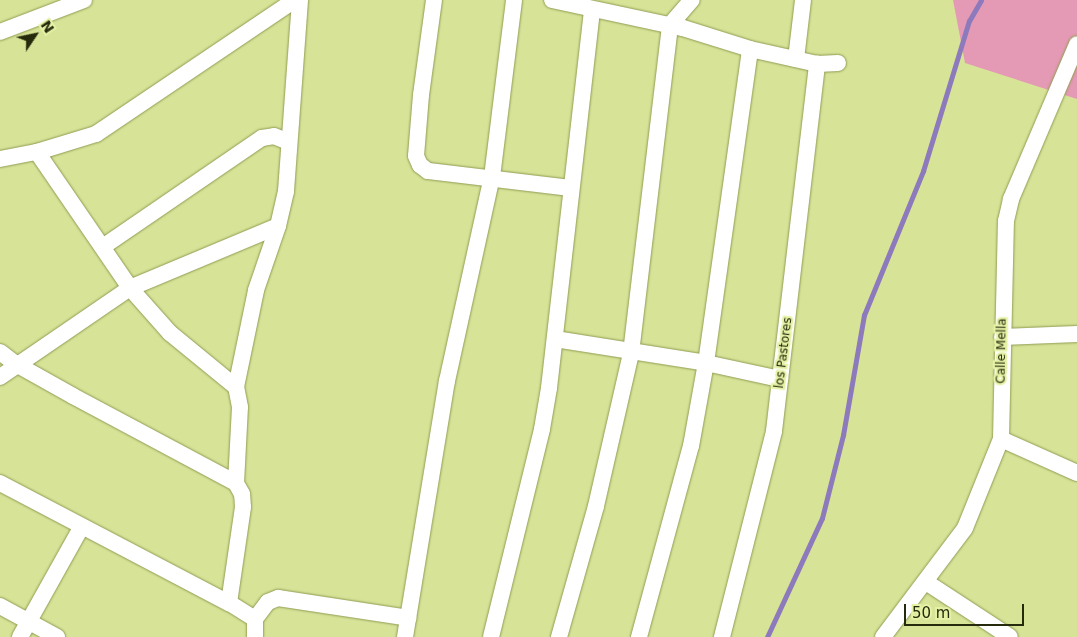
<!DOCTYPE html>
<style>
body{margin:0}
#map{position:relative;width:1077px;height:637px;overflow:hidden;background:#d7e498;font-family:"DejaVu Sans",sans-serif}
div>[style]{position:absolute}
.green>*{inset:0;background:#e499b4}
.stream>*{height:5px;margin:-2.5px;padding:0 2.5px;transform-origin:2.5px;border-radius:2.5px;background:#8c7abd}
.roads{filter:drop-shadow(0 0 1px #919c53) drop-shadow(0 0 1px #919c53)}
.minor>*{height:16px;margin:-8px;padding:0 8px;transform-origin:8px;border-radius:8px;background:#fff}
span{translate:-50% -50%;white-space:nowrap;text-align:center;line-height:1.15;-webkit-text-stroke:4.5px #e5f1a5;paint-order:stroke}
.street-label{font-size:12px;color:#262a0c}
.north{position:absolute;left:10px;top:10px;width:50px;height:50px;-webkit-text-stroke:4px #e5f1a5;paint-order:stroke;rotate:56deg;font-size:14px;font-weight:700;line-height:20px;text-align:center;color:#262a0c}
.north::after{content:'';display:block;margin:auto;width:18px;height:22px;background:#262a0c;clip-path:polygon(50% 0,100% 100%,50% 72%,0 100%)}
.scale{position:absolute;left:904px;top:604px;width:120px;height:22px;box-sizing:border-box;border:2px solid #262a0c;border-top:0;padding-left:6px;font-size:15px;line-height:18px;white-space:nowrap;color:#262a0c;-webkit-text-stroke:4px #e5f1a5;paint-order:stroke}
</style>
<div id="map">
<div class="green">
<div style="clip-path:polygon(953px 0,1077px 0,1077px 99px,965px 63px)"></div>
</div>
<div class="stream">
<div style="left:767px;top:637px;width:131px;rotate:-65.2deg"></div>
<div style="left:822px;top:518px;width:86px;rotate:-75.8deg"></div>
<div style="left:843px;top:435px;width:122px;rotate:-80.1deg"></div>
<div style="left:864px;top:315px;width:156px;rotate:-67.7deg"></div>
<div style="left:923px;top:171px;width:157px;rotate:-73deg"></div>
<div style="left:969px;top:21px;width:24px;rotate:-60deg"></div>
</div>
<div class="roads">
<div class="minor">
<div style="left:434px;top:0;width:96px;rotate:97.8deg"></div>
<div style="left:421px;top:95px;width:61px;rotate:94.7deg"></div>
<div style="left:416px;top:156px;width:10px;rotate:66deg"></div>
<div style="left:420px;top:165px;width:10px;rotate:37deg"></div>
<div style="left:428px;top:171px;width:144px;rotate:6.8deg"></div>
<div style="left:552px;top:0;width:134px;rotate:12.1deg"></div>
<div style="left:683px;top:28px;width:70px;rotate:17.4deg"></div>
<div style="left:750px;top:49px;width:69px;rotate:12.6deg"></div>
<div style="left:817px;top:64px;width:21px;rotate:-3deg"></div>
<div style="left:0;top:32px;width:90px;rotate:-20.9deg"></div>
<div style="left:796px;top:59px;width:59px;rotate:-83.2deg"></div>
<div style="left:37px;top:152px;width:165px;rotate:55.6deg"></div>
<div style="left:130px;top:288px;width:60px;rotate:48.4deg"></div>
<div style="left:170px;top:333px;width:85px;rotate:39.3deg"></div>
<div style="left:0;top:159px;width:38px;rotate:-11deg"></div>
<div style="left:37px;top:152px;width:62px;rotate:-17deg"></div>
<div style="left:96px;top:134px;width:240px;rotate:-34deg"></div>
<div style="left:104px;top:246px;width:191px;rotate:-34.4deg"></div>
<div style="left:262px;top:138px;width:12px;rotate:-9deg"></div>
<div style="left:274px;top:136px;width:16px;rotate:22deg"></div>
<div style="left:1002px;top:337px;width:75px;rotate:-2.3deg"></div>
<div style="left:555px;top:339px;width:153px;rotate:9deg"></div>
<div style="left:706px;top:363px;width:76px;rotate:12.2deg"></div>
<div style="left:0;top:352px;width:20px;rotate:37deg"></div>
<div style="left:16px;top:364px;width:65px;rotate:29.3deg"></div>
<div style="left:73px;top:396px;width:185px;rotate:28.1deg"></div>
<div style="left:0;top:377px;width:158px;rotate:-34.4deg"></div>
<div style="left:130px;top:288px;width:160px;rotate:-22.7deg"></div>
<div style="left:1001px;top:439px;width:83px;rotate:24.1deg"></div>
<div style="left:0;top:483px;width:259px;rotate:27.7deg"></div>
<div style="left:926px;top:582px;width:100px;rotate:33.2deg"></div>
<div style="left:0;top:606px;width:65px;rotate:28.5deg"></div>
<div style="left:255px;top:619px;width:21px;rotate:-53deg"></div>
<div style="left:268px;top:602px;width:11px;rotate:-22deg"></div>
<div style="left:278px;top:598px;width:132px;rotate:8.7deg"></div>
<div style="left:20px;top:637px;width:125px;rotate:-60.8deg"></div>
<div style="left:255px;top:637px;width:18px;rotate:-90deg"></div>
<div style="left:255px;top:619px;width:31px;rotate:-148deg"></div>
<div style="left:229px;top:603px;width:97px;rotate:-81.7deg"></div>
<div style="left:243px;top:507px;width:13px;rotate:-94deg"></div>
<div style="left:242px;top:494px;width:13px;rotate:-119deg"></div>
<div style="left:236px;top:483px;width:76px;rotate:-87deg"></div>
<div style="left:240px;top:407px;width:20px;rotate:-101deg"></div>
<div style="left:236px;top:387px;width:99px;rotate:-78.3deg"></div>
<div style="left:256px;top:290px;width:68px;rotate:-71deg"></div>
<div style="left:278px;top:226px;width:36px;rotate:-77deg"></div>
<div style="left:286px;top:191px;width:192px;rotate:-85.8deg"></div>
<div style="left:405px;top:637px;width:259px;rotate:-80.7deg"></div>
<div style="left:447px;top:381px;width:209px;rotate:-77.6deg"></div>
<div style="left:492px;top:177px;width:178px;rotate:-82.9deg"></div>
<div style="left:491px;top:637px;width:214px;rotate:-76.2deg"></div>
<div style="left:542px;top:429px;width:42px;rotate:-80.3deg"></div>
<div style="left:549px;top:388px;width:380px;rotate:-83.5deg"></div>
<div style="left:559px;top:637px;width:136px;rotate:-74.2deg"></div>
<div style="left:596px;top:506px;width:157px;rotate:-77.1deg"></div>
<div style="left:631px;top:353px;width:330px;rotate:-83.2deg"></div>
<div style="left:670px;top:25px;width:33px;rotate:-49deg"></div>
<div style="left:639px;top:637px;width:198px;rotate:-74.8deg"></div>
<div style="left:691px;top:446px;width:84px;rotate:-79.8deg"></div>
<div style="left:706px;top:363px;width:317px;rotate:-82deg"></div>
<div style="left:722px;top:637px;width:212px;rotate:-75.8deg"></div>
<div style="left:774px;top:431px;width:370px;rotate:-83.3deg"></div>
<div style="left:883px;top:637px;width:136px;rotate:-53deg"></div>
<div style="left:965px;top:528px;width:96px;rotate:-68deg"></div>
<div style="left:1001px;top:439px;width:218px;rotate:-88.7deg"></div>
<div style="left:1006px;top:221px;width:23px;rotate:-77deg"></div>
<div style="left:1011px;top:199px;width:168px;rotate:-66.9deg"></div>
</div>
</div>
<div class="street-label">
<span style="left:1002px;top:351px;rotate:-89deg">Calle Mella</span>
<span style="left:784px;top:353px;rotate:-83deg">los Pastores</span>
</div>
<div class="north">N</div>
<div class="scale">50 m</div>
</div>
